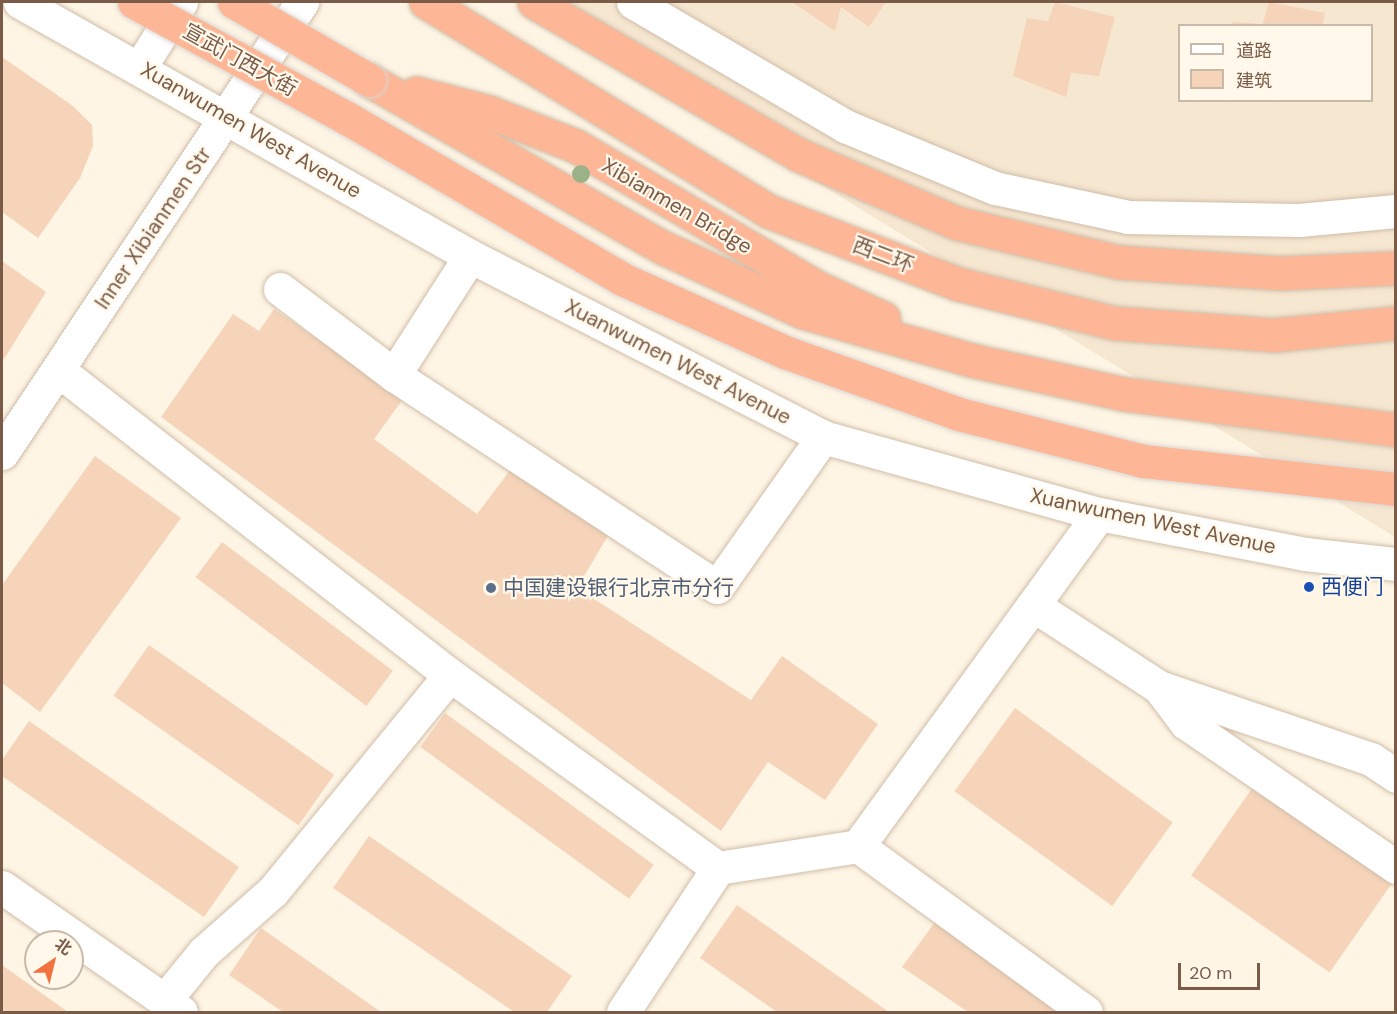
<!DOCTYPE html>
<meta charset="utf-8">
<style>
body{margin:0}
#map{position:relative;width:1397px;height:1014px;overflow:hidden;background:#fef5e4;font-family:"DM Sans","Noto Sans SC",sans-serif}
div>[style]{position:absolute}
.residential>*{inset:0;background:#f6e7d1}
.building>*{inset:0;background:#f6d4b9;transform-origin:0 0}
.roads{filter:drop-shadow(0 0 2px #d0bda9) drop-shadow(0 0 2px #d0bda9)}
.minor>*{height:33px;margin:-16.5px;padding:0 16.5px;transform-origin:16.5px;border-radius:16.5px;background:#fff}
.highway>*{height:33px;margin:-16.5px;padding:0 16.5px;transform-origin:16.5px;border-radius:16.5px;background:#fdb696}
.bridges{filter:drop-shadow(0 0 2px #dcd4cf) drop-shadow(0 0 2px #dcd4cf)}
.highway-bridge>*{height:33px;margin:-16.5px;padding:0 16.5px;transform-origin:16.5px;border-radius:16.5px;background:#fdb696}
.trees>*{width:18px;height:18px;margin:-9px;border-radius:50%;background:#9bb188}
.dots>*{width:16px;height:16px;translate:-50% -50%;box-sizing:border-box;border:3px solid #fff8eb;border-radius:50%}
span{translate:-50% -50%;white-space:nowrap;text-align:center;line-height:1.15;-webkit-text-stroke:4.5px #fff8eb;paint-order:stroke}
.street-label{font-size:21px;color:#795b47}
.transit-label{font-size:21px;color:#164399}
.left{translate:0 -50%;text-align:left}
.service-label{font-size:21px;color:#4e5e75}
.frame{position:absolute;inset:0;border:3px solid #795b47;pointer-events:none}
.legend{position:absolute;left:1178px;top:24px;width:195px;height:78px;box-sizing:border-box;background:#fff8eb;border:2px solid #c9b9a9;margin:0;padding:8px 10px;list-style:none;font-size:18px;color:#795b47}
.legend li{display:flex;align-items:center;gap:12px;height:30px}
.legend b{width:30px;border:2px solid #c9b9a9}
.north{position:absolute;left:24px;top:930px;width:60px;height:60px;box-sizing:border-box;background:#fff8eb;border:2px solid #c9b9a9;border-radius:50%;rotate:35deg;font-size:16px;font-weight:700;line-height:24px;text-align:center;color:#795b47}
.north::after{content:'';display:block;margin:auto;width:21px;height:27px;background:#f1713f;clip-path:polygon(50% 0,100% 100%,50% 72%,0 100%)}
.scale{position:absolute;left:1178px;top:963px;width:82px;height:27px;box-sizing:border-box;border:3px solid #795b47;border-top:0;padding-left:8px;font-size:18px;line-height:21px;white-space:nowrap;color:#795b47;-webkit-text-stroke:4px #fff8eb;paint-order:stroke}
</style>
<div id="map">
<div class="residential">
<div style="clip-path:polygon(evenodd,523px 2px,1395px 2px,1395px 537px,523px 2px,1180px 26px,1372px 26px,1372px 100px,1180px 100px,1180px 26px)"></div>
</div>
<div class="building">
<div style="clip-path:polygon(792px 2px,886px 2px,869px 27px,841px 7px,835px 31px)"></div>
<div style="clip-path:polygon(1055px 2px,1115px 17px,1099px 76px,1071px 73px,1066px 97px,1013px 76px,1027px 18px,1048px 21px)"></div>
<div style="clip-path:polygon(1269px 2px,1325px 13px,1322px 26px,1262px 26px)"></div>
<div style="clip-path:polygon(1232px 22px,1260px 24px,1260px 26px,1230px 26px)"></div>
<div style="clip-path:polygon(2px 57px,73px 106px,92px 125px,93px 146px,80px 178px,38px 238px,2px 212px)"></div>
<div style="clip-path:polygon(2px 261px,46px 292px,2px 362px)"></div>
<div style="clip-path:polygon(274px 309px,403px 399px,374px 439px,477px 514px,511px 469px,609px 534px,577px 588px,751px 700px,782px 656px,878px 724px,825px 800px,768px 762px,721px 831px,161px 417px,233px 314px,259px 331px)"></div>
<div style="clip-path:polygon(95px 456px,181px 518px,40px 712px,2px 683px,2px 585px)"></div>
<div style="left:222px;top:542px;width:214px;height:44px;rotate:37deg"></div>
<div style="left:149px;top:645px;width:226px;height:62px;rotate:35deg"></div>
<div style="left:1015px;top:708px;width:195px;height:103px;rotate:36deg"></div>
<div style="left:445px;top:713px;width:258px;height:42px;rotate:36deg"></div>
<div style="clip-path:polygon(29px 721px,239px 867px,204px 917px,2px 776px,2px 760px)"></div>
<div style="left:1253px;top:787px;width:169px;height:108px;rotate:35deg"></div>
<div style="clip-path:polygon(369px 836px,572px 976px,547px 1012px,514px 1012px,333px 888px)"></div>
<div style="clip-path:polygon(737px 905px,889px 1012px,777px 1012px,700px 958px)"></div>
<div style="clip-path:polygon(935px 922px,1059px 1012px,968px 1012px,902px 967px)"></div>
<div style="clip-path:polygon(261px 928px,381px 1012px,283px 1012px,229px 975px)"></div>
<div style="clip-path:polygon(2px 965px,68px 1012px,2px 1012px)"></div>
</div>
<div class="roads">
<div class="minor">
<div style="left:20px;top:2px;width:517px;rotate:29.44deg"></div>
<div style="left:470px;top:256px;width:397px;rotate:27.1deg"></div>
<div style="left:823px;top:437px;width:287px;rotate:15.6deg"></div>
<div style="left:1099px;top:514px;width:210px;rotate:11deg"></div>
<div style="left:1305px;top:554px;width:92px;rotate:6.3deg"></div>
<div style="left:633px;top:2px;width:246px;rotate:30.3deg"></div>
<div style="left:845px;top:126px;width:162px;rotate:22.5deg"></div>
<div style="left:995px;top:188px;width:136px;rotate:12.3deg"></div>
<div style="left:1128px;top:217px;width:171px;rotate:1deg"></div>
<div style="left:1299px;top:220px;width:97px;rotate:-5.3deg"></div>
<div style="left:140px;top:67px;width:77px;rotate:-57.8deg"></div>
<div style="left:280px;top:289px;width:143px;rotate:37deg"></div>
<div style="left:394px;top:375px;width:386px;rotate:33.3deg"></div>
<div style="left:717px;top:587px;width:184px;rotate:-54.8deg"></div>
<div style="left:58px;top:370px;width:497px;rotate:37.9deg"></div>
<div style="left:450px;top:675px;width:330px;rotate:35.8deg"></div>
<div style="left:718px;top:868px;width:142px;rotate:-8.9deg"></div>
<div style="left:858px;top:846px;width:282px;rotate:36.1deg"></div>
<div style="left:394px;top:375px;width:141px;rotate:-57.4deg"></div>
<div style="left:2px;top:453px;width:542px;rotate:-56.37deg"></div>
<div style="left:1033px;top:605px;width:150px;rotate:33.1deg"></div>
<div style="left:1159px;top:687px;width:224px;rotate:18.8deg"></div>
<div style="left:1371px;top:759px;width:30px;rotate:34deg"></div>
<div style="left:1159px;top:687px;width:45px;rotate:53.1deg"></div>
<div style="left:1186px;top:723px;width:255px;rotate:34.4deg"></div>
<div style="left:858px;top:846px;width:410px;rotate:-54deg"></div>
<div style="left:2px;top:887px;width:218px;rotate:34.9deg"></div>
<div style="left:164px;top:1001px;width:63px;rotate:-50.8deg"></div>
<div style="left:204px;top:952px;width:92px;rotate:-41.5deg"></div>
<div style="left:273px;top:891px;width:279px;rotate:-50.7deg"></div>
<div style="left:623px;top:1012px;width:173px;rotate:-56.6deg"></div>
</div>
<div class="highway">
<div style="left:426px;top:2px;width:401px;rotate:31.4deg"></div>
<div style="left:768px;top:211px;width:204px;rotate:21deg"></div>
<div style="left:958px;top:284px;width:162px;rotate:14deg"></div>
<div style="left:1115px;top:323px;width:158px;rotate:4.3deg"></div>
<div style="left:1273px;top:335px;width:124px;rotate:-5.6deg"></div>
<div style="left:534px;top:2px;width:306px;rotate:30deg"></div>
<div style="left:799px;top:155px;width:172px;rotate:23.3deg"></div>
<div style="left:957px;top:223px;width:166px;rotate:13.6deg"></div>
<div style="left:1118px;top:262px;width:162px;rotate:3.9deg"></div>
<div style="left:1280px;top:273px;width:116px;rotate:-2.5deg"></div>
<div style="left:369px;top:80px;width:339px;rotate:29.7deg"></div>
<div style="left:664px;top:248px;width:153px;rotate:24.7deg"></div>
<div style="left:803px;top:312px;width:179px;rotate:15.9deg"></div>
<div style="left:975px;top:361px;width:153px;rotate:12.5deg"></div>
<div style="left:1124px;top:394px;width:274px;rotate:7.5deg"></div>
<div style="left:416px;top:93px;width:75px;rotate:14.6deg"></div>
<div style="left:489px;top:112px;width:93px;rotate:21.3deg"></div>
<div style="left:576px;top:146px;width:281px;rotate:30.4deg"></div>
<div style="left:818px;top:288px;width:72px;rotate:24.8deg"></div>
</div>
</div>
<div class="bridges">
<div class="highway-bridge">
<div style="left:134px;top:2px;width:243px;rotate:28.6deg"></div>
<div style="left:347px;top:118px;width:319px;rotate:30.3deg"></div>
<div style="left:622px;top:279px;width:179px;rotate:24.1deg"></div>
<div style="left:785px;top:352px;width:185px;rotate:19.6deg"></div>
<div style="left:959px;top:414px;width:190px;rotate:14.3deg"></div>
<div style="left:1143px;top:461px;width:255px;rotate:6.3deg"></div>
<div style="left:234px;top:2px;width:156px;rotate:30deg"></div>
</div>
</div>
<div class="trees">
<div style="left:581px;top:174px"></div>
</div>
<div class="dots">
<div style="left:1309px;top:587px;background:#1a4fb4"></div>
<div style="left:491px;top:588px;background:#5c6f8a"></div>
</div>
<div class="street-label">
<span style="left:240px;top:60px;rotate:29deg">宣武门西大街</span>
<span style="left:251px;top:130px;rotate:30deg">Xuanwumen West Avenue</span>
<span style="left:677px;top:206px;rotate:30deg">Xibianmen Bridge</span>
<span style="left:153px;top:228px;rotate:-56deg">Inner Xibianmen Str</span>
<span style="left:883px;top:255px;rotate:21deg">西二环</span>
<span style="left:678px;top:362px;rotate:27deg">Xuanwumen West Avenue</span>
<span style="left:1153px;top:521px;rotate:12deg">Xuanwumen West Avenue</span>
</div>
<div class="transit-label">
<span class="left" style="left:1321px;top:587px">西便门</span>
</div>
<div class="service-label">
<span class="left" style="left:503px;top:588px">中国建设银行北京市分行</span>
</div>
<div class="frame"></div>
<ul class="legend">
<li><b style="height:8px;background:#fff"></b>道路</li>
<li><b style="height:16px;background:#f6d4b9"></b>建筑</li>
</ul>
<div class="north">北</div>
<div class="scale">20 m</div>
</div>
